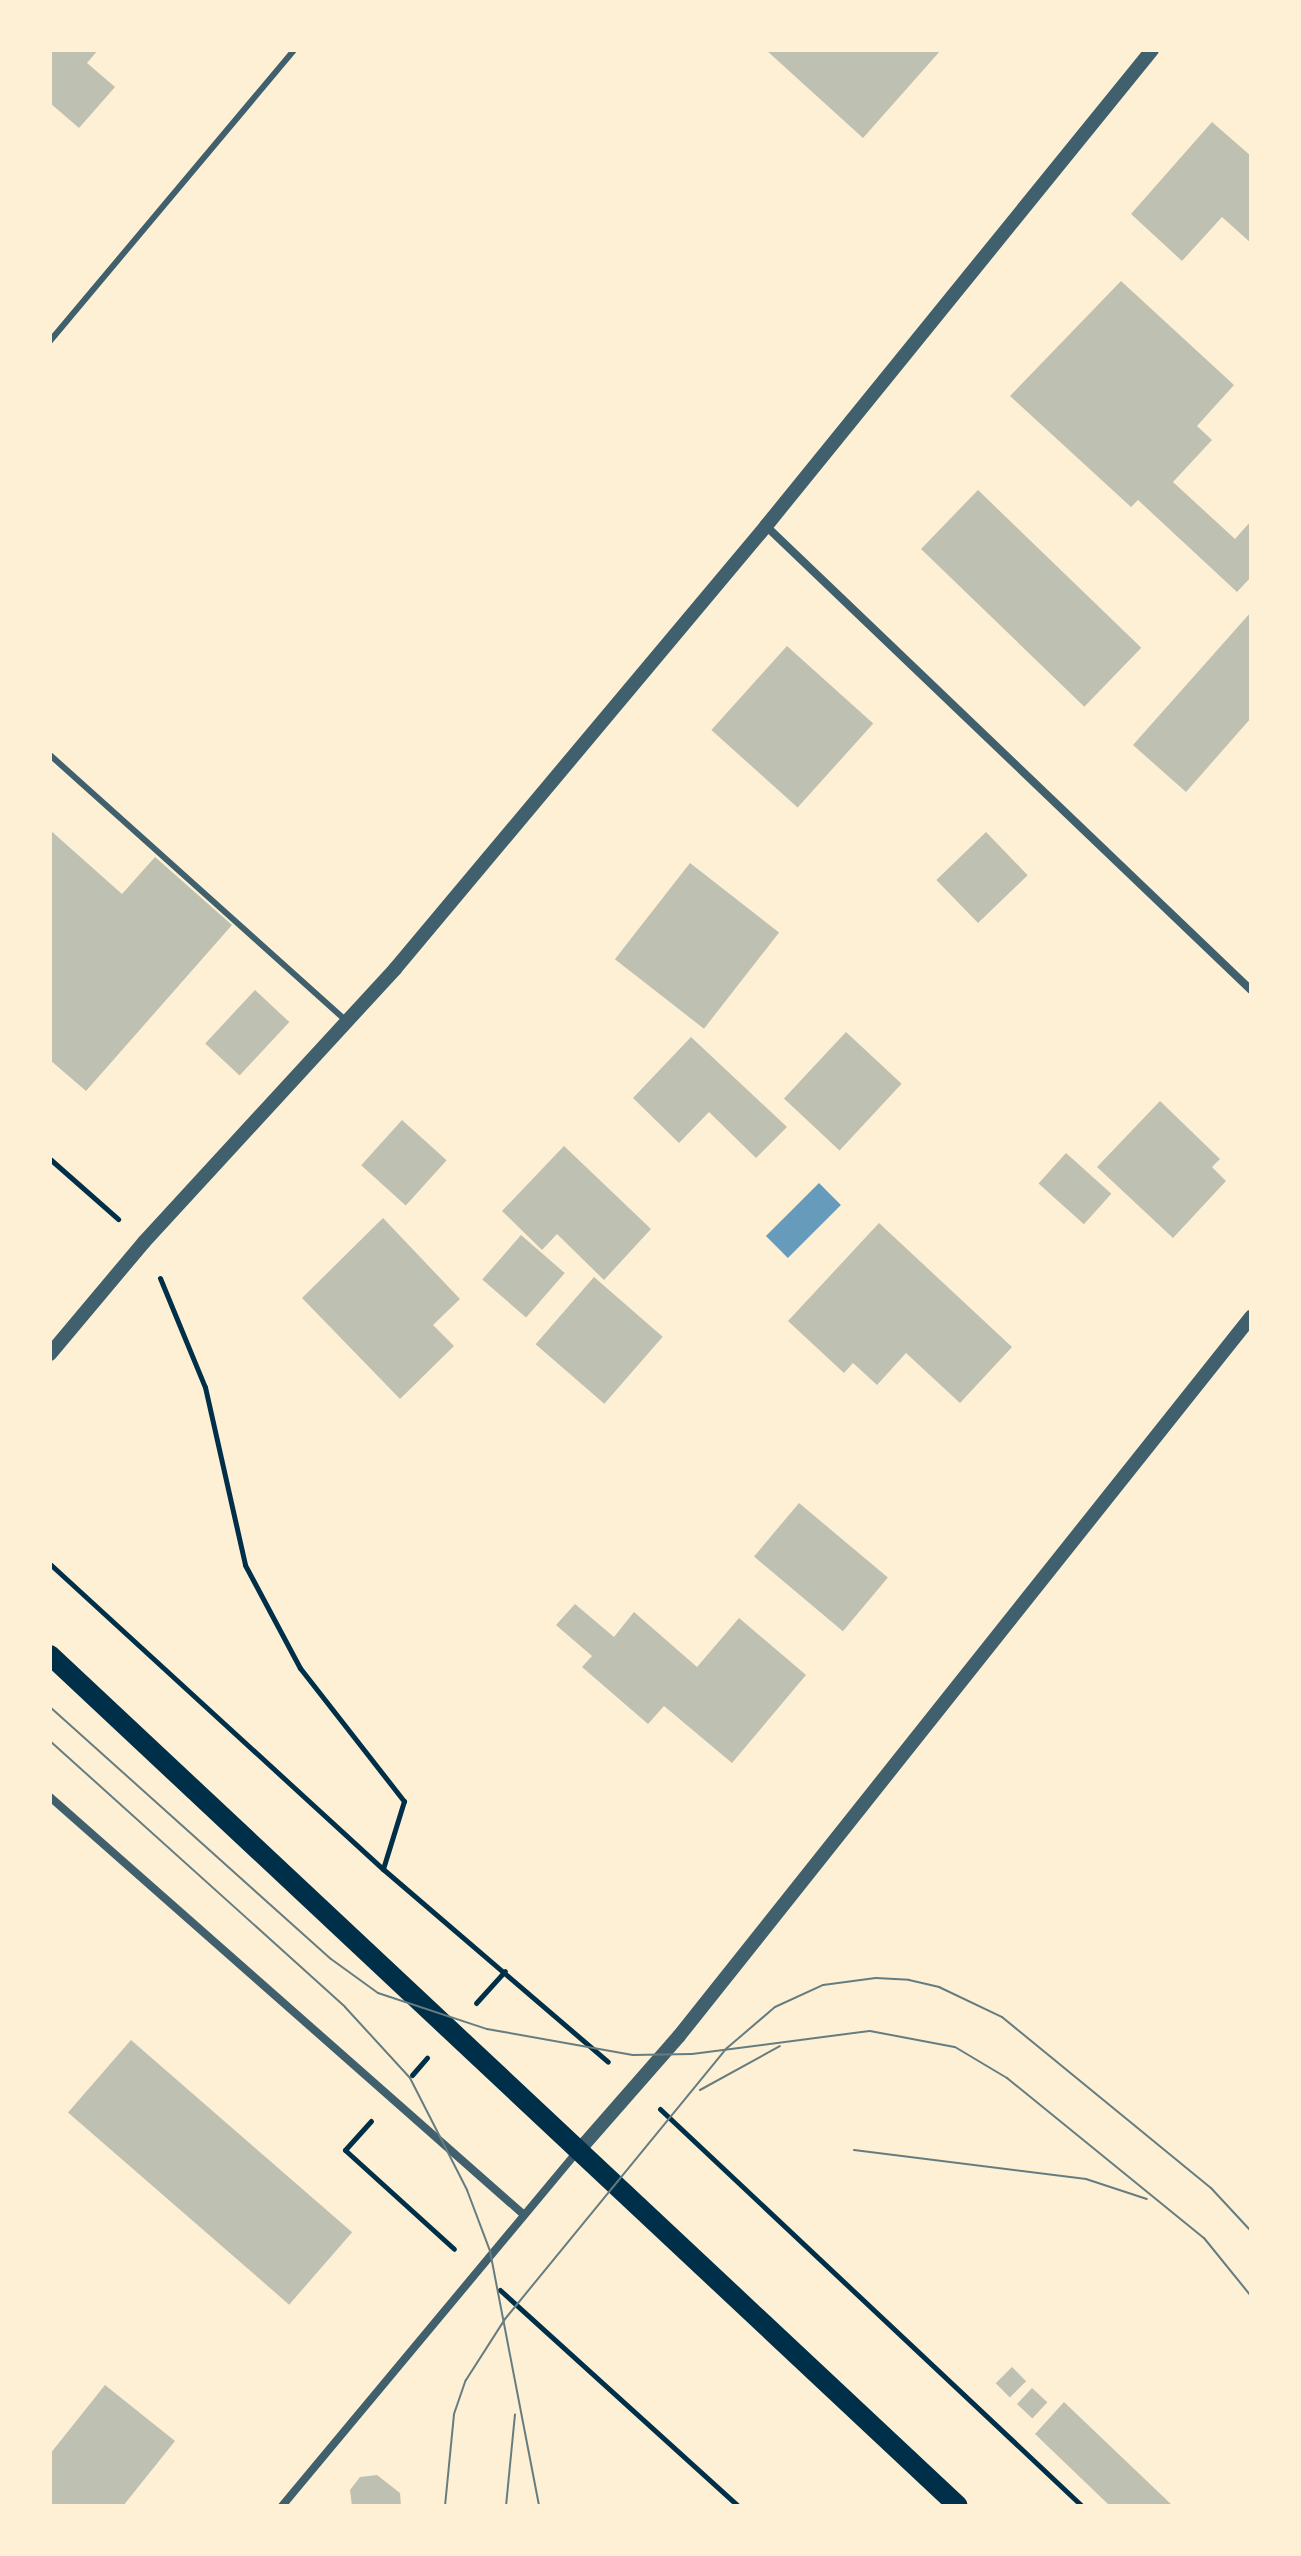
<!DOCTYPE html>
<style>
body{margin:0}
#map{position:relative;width:1301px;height:2556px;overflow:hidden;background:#fdf0d5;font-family:"PT Sans",sans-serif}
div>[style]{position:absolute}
.water>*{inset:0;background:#669bbc;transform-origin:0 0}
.building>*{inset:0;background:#bec0b2;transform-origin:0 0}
.path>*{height:5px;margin:-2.5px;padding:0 2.5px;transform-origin:2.5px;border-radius:2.5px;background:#003049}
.service>*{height:6px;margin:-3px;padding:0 3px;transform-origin:3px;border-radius:3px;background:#3f606c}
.minor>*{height:8px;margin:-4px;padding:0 4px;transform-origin:4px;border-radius:4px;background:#3f606c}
.tertiary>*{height:14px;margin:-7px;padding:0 7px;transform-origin:7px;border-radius:7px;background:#3f606c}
.primary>*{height:20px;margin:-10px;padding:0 10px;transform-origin:10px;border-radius:10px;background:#003049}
.tram>*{height:2px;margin:-1px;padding:0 1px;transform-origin:1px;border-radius:1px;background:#657d81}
span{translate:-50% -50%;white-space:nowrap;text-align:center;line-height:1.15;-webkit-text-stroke:8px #fdf0d5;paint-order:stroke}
.frame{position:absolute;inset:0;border:52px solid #fdf0d5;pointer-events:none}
</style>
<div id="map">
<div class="water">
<div style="left:819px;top:1183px;width:31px;height:75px;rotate:45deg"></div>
</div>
<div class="building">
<div style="clip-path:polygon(50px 50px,98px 50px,87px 63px,115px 87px,79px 128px,50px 103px)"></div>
<div style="clip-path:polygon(766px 50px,941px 50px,863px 138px)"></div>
<div style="clip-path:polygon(1212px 122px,1251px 156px,1251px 243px,1222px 217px,1182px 261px,1131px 214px)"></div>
<div style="clip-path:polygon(1121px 281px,1234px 385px,1197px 426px,1212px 440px,1173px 482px,1235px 539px,1251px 521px,1251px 577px,1237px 592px,1138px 500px,1131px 507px,1010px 396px)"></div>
<div style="left:978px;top:490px;width:227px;height:82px;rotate:44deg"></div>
<div style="clip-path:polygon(1251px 612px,1251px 718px,1186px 792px,1133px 745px)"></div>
<div style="left:787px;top:646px;width:116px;height:113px;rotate:42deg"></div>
<div style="clip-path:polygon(50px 830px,122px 894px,155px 857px,232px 925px,86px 1091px,50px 1060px)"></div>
<div style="left:986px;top:832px;width:60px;height:69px;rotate:46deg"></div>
<div style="left:690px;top:863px;width:113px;height:122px;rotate:38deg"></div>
<div style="left:255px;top:990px;width:47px;height:73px;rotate:43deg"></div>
<div style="left:846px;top:1032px;width:76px;height:91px;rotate:43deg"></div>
<div style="clip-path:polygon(691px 1037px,787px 1127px,756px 1158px,709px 1112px,679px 1143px,633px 1098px)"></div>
<div style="clip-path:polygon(1160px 1101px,1220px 1159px,1212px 1167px,1226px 1181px,1173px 1238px,1097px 1167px)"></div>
<div style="left:402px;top:1120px;width:60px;height:61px;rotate:42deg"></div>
<div style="clip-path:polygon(564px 1146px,651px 1229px,604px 1280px,557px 1234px,542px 1250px,502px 1211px)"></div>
<div style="left:1066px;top:1153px;width:61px;height:41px;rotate:42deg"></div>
<div style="clip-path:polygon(383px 1218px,460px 1299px,433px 1325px,454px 1346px,400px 1399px,302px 1298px)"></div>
<div style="clip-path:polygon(879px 1223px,1012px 1347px,960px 1403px,906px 1353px,877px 1385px,853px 1363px,844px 1373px,788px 1321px)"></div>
<div style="left:521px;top:1235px;width:58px;height:59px;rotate:41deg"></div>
<div style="left:594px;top:1277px;width:91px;height:89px;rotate:41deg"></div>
<div style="left:799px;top:1503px;width:116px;height:70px;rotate:40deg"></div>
<div style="clip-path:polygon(575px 1604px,614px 1637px,634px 1612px,697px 1667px,739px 1618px,806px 1675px,732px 1763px,664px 1706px,648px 1724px,582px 1667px,592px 1656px,556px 1625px)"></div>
<div style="left:131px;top:2040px;width:293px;height:96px;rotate:41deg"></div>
<div style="left:1012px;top:2367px;width:20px;height:23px;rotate:45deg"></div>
<div style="clip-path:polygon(105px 2385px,175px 2441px,123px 2506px,50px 2506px,50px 2454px)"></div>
<div style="left:1032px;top:2388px;width:21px;height:22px;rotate:43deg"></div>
<div style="clip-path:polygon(1064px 2402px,1173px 2506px,1110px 2506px,1035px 2434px)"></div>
<div style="clip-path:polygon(377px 2475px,400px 2493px,401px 2506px,352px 2506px,350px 2490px,360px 2477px)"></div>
</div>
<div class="path">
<div style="left:50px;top:1159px;width:91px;rotate:41.4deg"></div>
<div style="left:160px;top:1278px;width:118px;rotate:67.6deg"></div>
<div style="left:205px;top:1387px;width:182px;rotate:77.3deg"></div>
<div style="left:245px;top:1565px;width:117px;rotate:61.9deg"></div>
<div style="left:300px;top:1668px;width:169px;rotate:52deg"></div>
<div style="left:404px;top:1801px;width:71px;rotate:107.2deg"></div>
<div style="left:50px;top:1564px;width:452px;rotate:42.5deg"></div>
<div style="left:383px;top:1869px;width:296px;rotate:40.6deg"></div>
<div style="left:476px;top:2003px;width:43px;rotate:-47.8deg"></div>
<div style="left:412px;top:2075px;width:23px;rotate:-49deg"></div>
<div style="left:660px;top:2109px;width:579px;rotate:43.25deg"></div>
<div style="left:371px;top:2121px;width:39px;rotate:132deg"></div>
<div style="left:345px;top:2150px;width:147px;rotate:42.2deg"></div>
<div style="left:500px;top:2290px;width:321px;rotate:42.2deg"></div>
</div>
<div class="service">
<div style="left:50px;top:341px;width:380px;rotate:-50deg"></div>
<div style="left:50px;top:755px;width:398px;rotate:41.9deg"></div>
</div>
<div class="minor">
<div style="left:766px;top:526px;width:671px;rotate:43.73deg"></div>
<div style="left:50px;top:1797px;width:631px;rotate:41.4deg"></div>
<div style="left:282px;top:2506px;width:462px;rotate:-50.2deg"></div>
</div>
<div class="tertiary">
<div style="left:50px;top:1354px;width:146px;rotate:-50deg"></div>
<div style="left:144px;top:1242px;width:371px;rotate:-47.4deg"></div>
<div style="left:395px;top:969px;width:578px;rotate:-50.05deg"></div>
<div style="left:766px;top:526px;width:613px;rotate:-50.96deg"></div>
<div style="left:581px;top:2148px;width:149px;rotate:-48.8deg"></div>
<div style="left:679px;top:2036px;width:919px;rotate:-51.5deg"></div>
</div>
<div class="primary">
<div style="left:50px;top:1655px;width:1244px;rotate:43.14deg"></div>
</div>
<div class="tram">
<div style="left:50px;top:1707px;width:377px;rotate:41.9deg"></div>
<div style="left:331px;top:1959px;width:58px;rotate:35.9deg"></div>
<div style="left:378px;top:1993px;width:115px;rotate:18.3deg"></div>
<div style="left:487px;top:2029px;width:148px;rotate:10.1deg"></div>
<div style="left:633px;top:2055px;width:59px;rotate:-1deg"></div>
<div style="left:692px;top:2054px;width:179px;rotate:-7.4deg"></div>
<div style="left:870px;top:2031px;width:86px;rotate:10.7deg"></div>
<div style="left:955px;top:2047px;width:61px;rotate:30.8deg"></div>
<div style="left:1007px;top:2078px;width:254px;rotate:39.1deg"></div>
<div style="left:1204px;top:2238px;width:75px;rotate:51deg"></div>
<div style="left:50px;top:1741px;width:397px;rotate:42deg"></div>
<div style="left:345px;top:2007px;width:96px;rotate:47.5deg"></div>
<div style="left:410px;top:2078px;width:126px;rotate:63deg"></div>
<div style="left:467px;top:2190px;width:65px;rotate:69.3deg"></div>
<div style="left:490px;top:2251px;width:260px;rotate:79.1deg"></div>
<div style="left:700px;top:2090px;width:91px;rotate:-28.8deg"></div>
<div style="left:854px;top:2150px;width:234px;rotate:7.1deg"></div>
<div style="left:1086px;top:2179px;width:64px;rotate:18.2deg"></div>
<div style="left:445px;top:2506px;width:92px;rotate:-84.4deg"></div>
<div style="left:454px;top:2414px;width:36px;rotate:-71deg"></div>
<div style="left:466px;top:2380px;width:72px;rotate:-57.4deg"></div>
<div style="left:505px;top:2319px;width:350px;rotate:-50.7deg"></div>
<div style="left:727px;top:2048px;width:63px;rotate:-40.5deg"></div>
<div style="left:775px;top:2007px;width:53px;rotate:-24.6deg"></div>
<div style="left:823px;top:1985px;width:53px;rotate:-7.5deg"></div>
<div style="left:876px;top:1978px;width:33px;rotate:3deg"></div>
<div style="left:909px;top:1980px;width:31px;rotate:13deg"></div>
<div style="left:939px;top:1987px;width:70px;rotate:25.5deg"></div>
<div style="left:1002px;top:2017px;width:270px;rotate:39.3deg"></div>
<div style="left:1211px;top:2188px;width:59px;rotate:47.1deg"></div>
<div style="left:506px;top:2506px;width:92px;rotate:-84.4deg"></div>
</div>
<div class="frame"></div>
</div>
